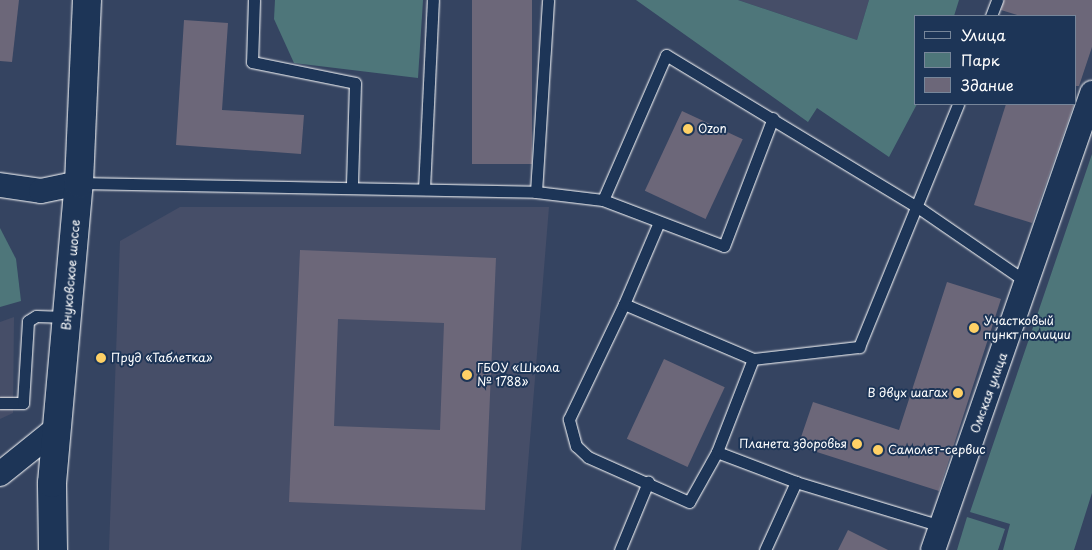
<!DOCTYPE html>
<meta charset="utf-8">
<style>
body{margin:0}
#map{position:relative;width:1092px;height:550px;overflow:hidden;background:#354461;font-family:"Playpen Sans",sans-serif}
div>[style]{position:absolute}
.built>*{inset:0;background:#464e68}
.green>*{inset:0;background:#4e767a}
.building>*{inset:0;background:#6c6779;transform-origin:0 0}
.roads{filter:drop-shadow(0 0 1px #fff) drop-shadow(0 0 1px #fff)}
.lane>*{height:11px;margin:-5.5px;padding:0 5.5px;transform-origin:5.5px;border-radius:5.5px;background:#1d3557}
.street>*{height:24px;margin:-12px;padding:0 12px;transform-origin:12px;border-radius:12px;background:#1d3557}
.secondary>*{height:28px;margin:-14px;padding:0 14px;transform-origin:14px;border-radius:14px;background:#1d3557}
.dots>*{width:14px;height:14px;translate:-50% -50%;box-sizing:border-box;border:2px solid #1d3557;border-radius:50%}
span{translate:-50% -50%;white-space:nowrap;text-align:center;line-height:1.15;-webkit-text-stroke:4px #1d3557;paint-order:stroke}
.poi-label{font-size:12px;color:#fff}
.left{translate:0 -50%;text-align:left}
.right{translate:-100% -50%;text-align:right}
.street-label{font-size:12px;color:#fff}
.legend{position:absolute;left:914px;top:15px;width:162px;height:90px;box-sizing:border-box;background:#1d3557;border:1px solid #77869a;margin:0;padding:6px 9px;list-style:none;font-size:15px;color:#fff}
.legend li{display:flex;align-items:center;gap:10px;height:25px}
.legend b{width:25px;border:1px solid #77869a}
</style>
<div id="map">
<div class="built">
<div style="clip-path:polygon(738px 0,869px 0,857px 40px)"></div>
<div style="clip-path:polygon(180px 207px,549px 207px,521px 550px,109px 550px,120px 241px)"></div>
<div style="clip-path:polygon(14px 317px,13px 413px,0 419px,0 322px)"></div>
</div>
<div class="green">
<div style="clip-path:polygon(275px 0,423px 0,418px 78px,294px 63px,274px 19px)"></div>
<div style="clip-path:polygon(636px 0,738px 0,857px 40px,869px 0,959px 0,954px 16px,916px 16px,917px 104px,889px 157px,817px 108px,808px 122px)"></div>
<div style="clip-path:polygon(1092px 154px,1092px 493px,1074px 550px,1003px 550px,1010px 524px,970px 512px)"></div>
<div style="clip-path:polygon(0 228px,16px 259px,21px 301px,0 307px)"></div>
<div style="clip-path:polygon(967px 517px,1005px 529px,998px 550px,957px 550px)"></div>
</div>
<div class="building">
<div style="clip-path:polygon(0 0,19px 0,12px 62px,0 61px)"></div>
<div style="left:472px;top:0;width:60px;height:164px"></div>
<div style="clip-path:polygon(1004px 0,1092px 0,1092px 47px,1079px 86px,1076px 86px,1076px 16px,1020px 16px,1001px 10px)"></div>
<div style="clip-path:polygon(184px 20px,228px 23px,222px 110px,304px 115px,301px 154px,176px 145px)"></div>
<div style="clip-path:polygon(1006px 104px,1074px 104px,1032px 223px,974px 205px)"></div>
<div style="left:682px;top:111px;width:67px;height:88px;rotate:25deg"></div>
<div style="clip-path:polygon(evenodd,300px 250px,496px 258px,485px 510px,289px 502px,300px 250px,338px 319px,444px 323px,440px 430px,334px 426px,338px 319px)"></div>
<div style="clip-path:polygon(947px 282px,1001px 299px,939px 491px,798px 446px,813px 402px,899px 430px)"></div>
<div style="left:664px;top:359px;width:67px;height:88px;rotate:25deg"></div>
<div style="clip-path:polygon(848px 530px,888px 550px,838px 550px)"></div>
</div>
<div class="roads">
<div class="lane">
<div style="left:254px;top:0;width:62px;rotate:91.8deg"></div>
<div style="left:252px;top:62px;width:105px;rotate:11.5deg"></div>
<div style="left:355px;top:83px;width:104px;rotate:91.7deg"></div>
<div style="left:991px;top:16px;width:17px;rotate:-69deg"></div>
<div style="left:79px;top:183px;width:457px;rotate:1.1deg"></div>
<div style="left:536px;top:192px;width:67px;rotate:6.8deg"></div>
<div style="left:603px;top:200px;width:129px;rotate:20.8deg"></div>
<div style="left:724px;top:246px;width:137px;rotate:-69.1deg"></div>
<div style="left:424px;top:189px;width:189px;rotate:-87.3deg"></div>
<div style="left:536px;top:192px;width:192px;rotate:-86.4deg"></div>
<div style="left:603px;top:200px;width:158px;rotate:-66.5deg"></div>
<div style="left:666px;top:55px;width:296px;rotate:31.2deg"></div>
<div style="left:919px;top:208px;width:132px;rotate:34.5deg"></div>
<div style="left:624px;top:304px;width:89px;rotate:-66.9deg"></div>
<div style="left:753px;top:359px;width:107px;rotate:-6.5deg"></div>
<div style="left:859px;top:347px;width:262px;rotate:-67.8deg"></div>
<div style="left:0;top:403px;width:23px"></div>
<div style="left:23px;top:403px;width:82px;rotate:-86.5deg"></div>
<div style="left:28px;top:321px;width:9px;rotate:-32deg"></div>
<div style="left:36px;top:316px;width:31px;rotate:2deg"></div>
<div style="left:717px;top:452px;width:57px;rotate:119.2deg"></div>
<div style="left:689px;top:502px;width:111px;rotate:-156deg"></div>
<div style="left:588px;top:457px;width:16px;rotate:-137deg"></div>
<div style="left:576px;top:446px;width:28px;rotate:-105deg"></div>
<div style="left:569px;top:419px;width:127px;rotate:-64.4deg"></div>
<div style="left:624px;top:304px;width:140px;rotate:23.1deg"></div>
<div style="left:753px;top:359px;width:100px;rotate:111.2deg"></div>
<div style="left:717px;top:452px;width:85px;rotate:20.8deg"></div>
<div style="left:620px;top:550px;width:74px;rotate:-67.6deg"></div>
<div style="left:765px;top:550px;width:75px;rotate:-65.5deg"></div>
<div style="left:796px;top:482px;width:152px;rotate:16.9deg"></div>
</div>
<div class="street">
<div style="left:0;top:185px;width:41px;rotate:8.3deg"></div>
<div style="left:41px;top:191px;width:39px;rotate:-12deg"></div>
<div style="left:0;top:474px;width:72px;rotate:-38.8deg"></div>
<div style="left:933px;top:550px;width:484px;rotate:-70.8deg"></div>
</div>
<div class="secondary">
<div style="left:53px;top:550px;width:67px;rotate:-90.9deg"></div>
<div style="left:52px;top:483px;width:301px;rotate:-84.9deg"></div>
<div style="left:79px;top:183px;width:183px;rotate:-87.5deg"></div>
</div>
</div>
<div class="dots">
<div style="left:688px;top:129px;background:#ffd166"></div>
<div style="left:974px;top:328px;background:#ffd166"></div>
<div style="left:101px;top:358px;background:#ffd166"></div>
<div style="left:467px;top:375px;background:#ffd166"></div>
<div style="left:958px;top:393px;background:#ffd166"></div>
<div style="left:857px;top:444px;background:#ffd166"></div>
<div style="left:878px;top:450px;background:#ffd166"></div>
</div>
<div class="poi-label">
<span class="left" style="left:698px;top:129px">Ozon</span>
<span class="left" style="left:984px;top:328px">Участковый<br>пункт полиции</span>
<span class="left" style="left:111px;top:358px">Пруд «Таблетка»</span>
<span class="left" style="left:477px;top:375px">ГБОУ «Школа<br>№ 1788»</span>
<span class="right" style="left:948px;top:393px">В двух шагах</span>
<span class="right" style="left:847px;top:444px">Планета здоровья</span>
<span class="left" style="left:888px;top:450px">Самолет-сервис</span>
</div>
<div class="street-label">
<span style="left:71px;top:275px;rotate:-85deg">Внуковское шоссе</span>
<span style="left:989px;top:393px;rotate:-70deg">Омская улица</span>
</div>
<ul class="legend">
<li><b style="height:6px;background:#1d3557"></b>Улица</li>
<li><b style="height:14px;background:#4e767a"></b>Парк</li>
<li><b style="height:14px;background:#6c6779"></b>Здание</li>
</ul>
</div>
